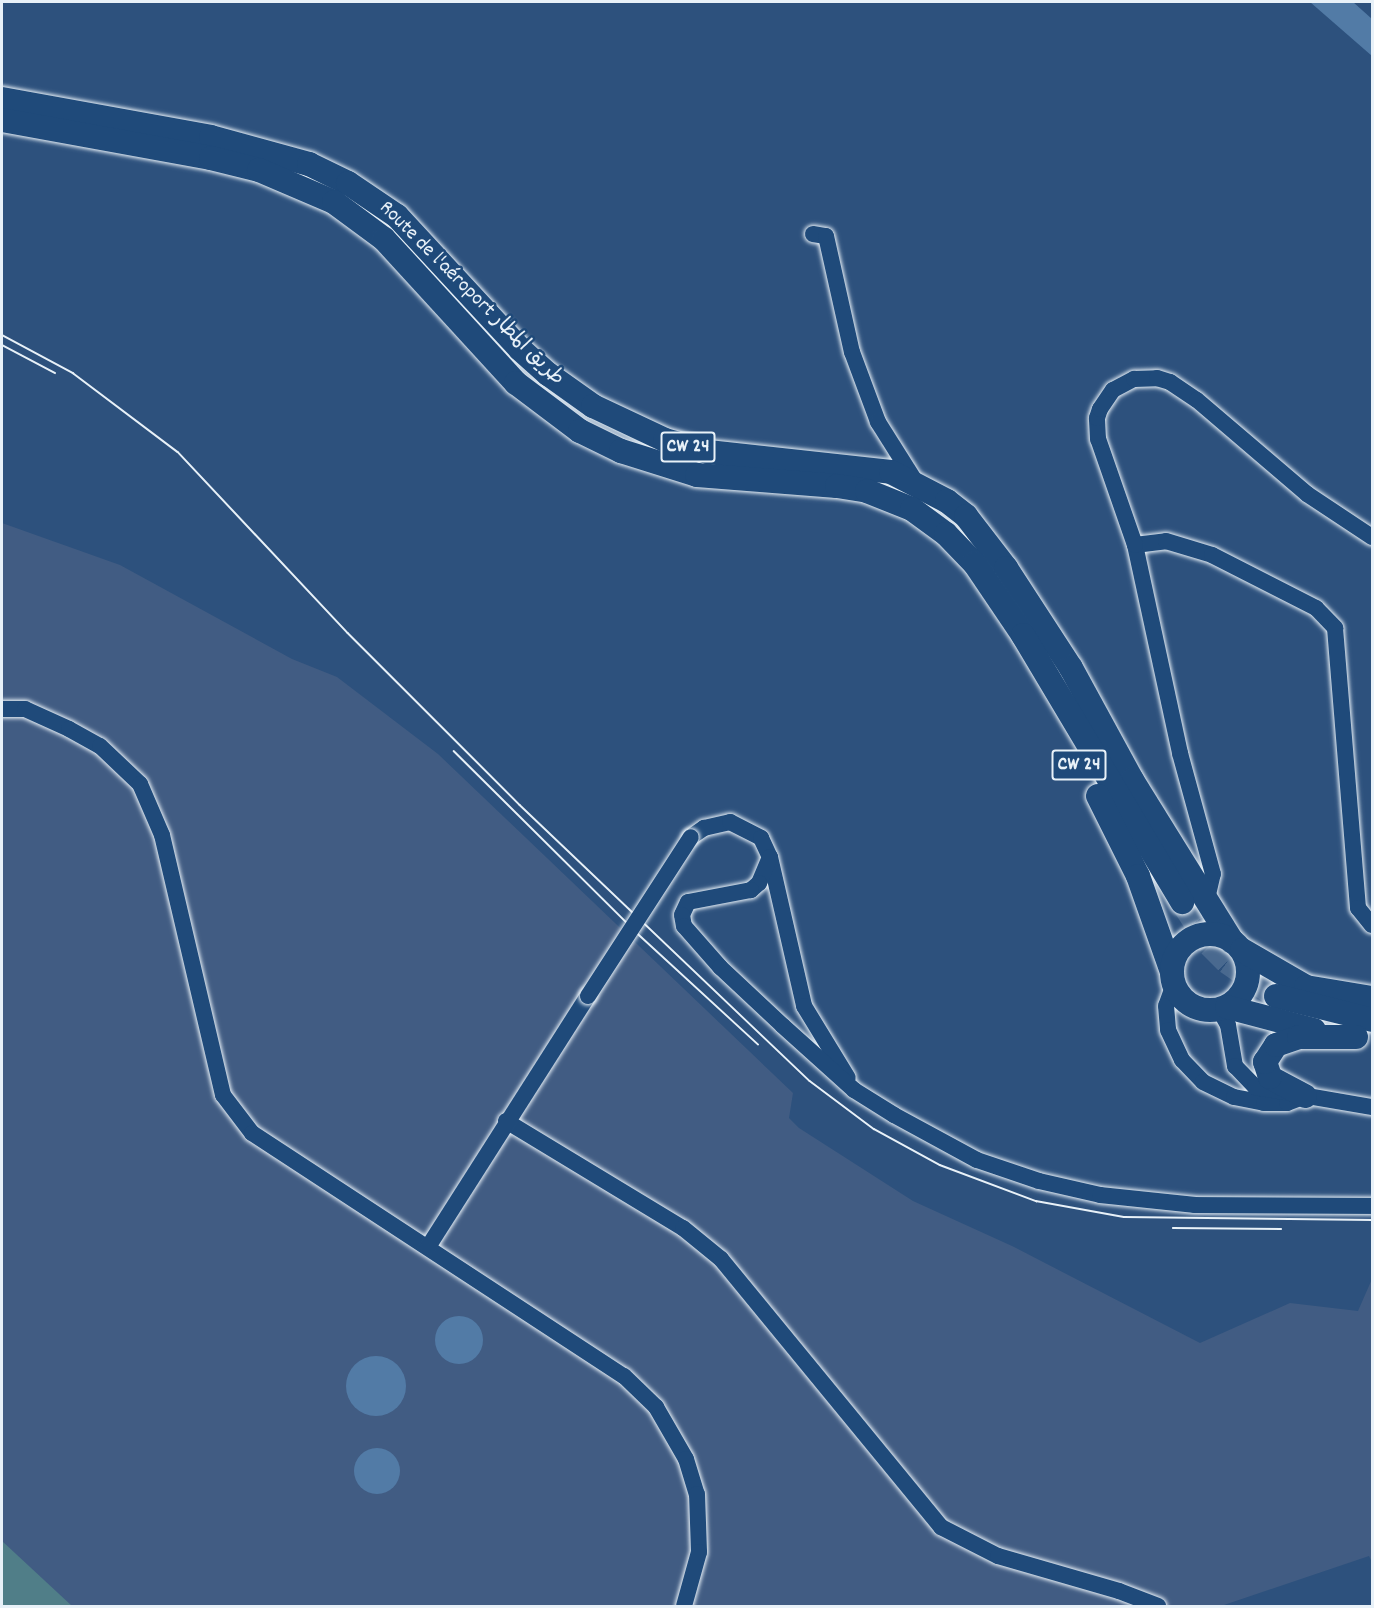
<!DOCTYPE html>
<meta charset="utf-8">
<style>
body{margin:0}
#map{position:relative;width:1374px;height:1608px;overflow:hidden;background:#2d517d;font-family:Dekko,"Playpen Sans Arabic",sans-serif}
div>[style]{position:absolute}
.built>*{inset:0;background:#415c83}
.green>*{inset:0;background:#507e88}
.water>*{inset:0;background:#527ba6}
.round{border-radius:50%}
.highway-tunnel>*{height:24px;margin-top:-12px;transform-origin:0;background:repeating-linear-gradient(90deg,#49698f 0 24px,transparent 0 36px)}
.roads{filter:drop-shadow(0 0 2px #e8f1f8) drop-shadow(0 0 2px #e8f1f8)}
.minor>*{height:16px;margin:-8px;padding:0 8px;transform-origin:8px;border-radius:8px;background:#1f4a7a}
.highway>*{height:24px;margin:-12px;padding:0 12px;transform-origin:12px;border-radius:12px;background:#1f4a7a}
.highway>.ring{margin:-12px;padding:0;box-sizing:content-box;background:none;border:24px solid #1f4a7a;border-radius:50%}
.tram>*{height:1.5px;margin:-0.75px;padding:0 0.75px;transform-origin:0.75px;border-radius:0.75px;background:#e8f1f8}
.bridges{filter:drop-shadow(0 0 2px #e8f1f8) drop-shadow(0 0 2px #e8f1f8)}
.minor-bridge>*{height:16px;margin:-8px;padding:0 8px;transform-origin:8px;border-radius:8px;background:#1f4a7a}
span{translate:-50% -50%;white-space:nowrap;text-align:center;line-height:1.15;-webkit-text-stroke:5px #1f4a7a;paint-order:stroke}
.shield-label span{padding:2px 4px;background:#1f4a7a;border:2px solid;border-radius:4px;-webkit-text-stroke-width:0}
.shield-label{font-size:20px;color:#e8f1f8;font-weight:700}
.street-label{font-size:21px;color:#e8f1f8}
.frame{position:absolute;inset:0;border:3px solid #e8f1f8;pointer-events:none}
</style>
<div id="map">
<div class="built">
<div style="clip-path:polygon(2px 523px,120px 565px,292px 659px,337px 677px,438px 754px,793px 1093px,789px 1118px,799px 1128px,913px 1201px,1012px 1246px,1200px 1343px,1290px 1303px,1358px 1311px,1372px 1279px,1372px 1562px,1369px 1556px,1221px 1606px,2px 1606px)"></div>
</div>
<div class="green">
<div style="clip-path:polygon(2px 1541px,72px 1606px,2px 1606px)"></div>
</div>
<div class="water">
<div style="clip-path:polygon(1310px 2px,1353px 2px,1372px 19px,1372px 56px)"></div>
<div class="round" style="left:435px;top:1316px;width:48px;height:48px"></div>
<div class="round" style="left:346px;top:1356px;width:60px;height:60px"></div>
<div class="round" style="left:354px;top:1448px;width:46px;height:46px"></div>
</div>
<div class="highway-tunnel">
<div style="left:1182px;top:902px;width:51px;rotate:56.9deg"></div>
<div style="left:1210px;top:945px;width:24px;rotate:45deg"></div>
<div style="left:1227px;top:962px;width:60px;rotate:34.8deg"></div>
</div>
<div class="roads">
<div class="minor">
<div style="left:813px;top:234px;width:13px;rotate:9deg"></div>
<div style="left:826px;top:236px;width:119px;rotate:77.4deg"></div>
<div style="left:852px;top:352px;width:75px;rotate:69.6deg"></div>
<div style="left:878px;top:422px;width:73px;rotate:57.8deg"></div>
<div style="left:1135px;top:545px;width:31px;rotate:-7deg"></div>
<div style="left:1166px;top:541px;width:48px;rotate:16.9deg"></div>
<div style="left:1212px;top:555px;width:117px;rotate:27deg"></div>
<div style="left:1316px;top:608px;width:28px;rotate:46deg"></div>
<div style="left:1335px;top:628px;width:281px;rotate:85.3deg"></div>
<div style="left:1358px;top:908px;width:22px;rotate:51deg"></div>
<div style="left:2px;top:709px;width:23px"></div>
<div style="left:25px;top:709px;width:48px;rotate:24.4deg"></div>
<div style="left:69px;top:729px;width:35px;rotate:29deg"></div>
<div style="left:100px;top:746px;width:55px;rotate:43.5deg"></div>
<div style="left:140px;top:784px;width:56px;rotate:66.7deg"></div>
<div style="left:162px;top:835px;width:267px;rotate:76.8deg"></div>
<div style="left:223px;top:1095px;width:48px;rotate:52.7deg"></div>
<div style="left:252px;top:1133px;width:444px;rotate:33.2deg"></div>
<div style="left:624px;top:1376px;width:45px;rotate:44.1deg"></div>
<div style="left:656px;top:1407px;width:60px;rotate:60deg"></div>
<div style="left:686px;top:1459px;width:37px;rotate:73deg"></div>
<div style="left:697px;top:1494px;width:58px;rotate:88deg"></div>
<div style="left:699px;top:1552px;width:56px;rotate:105.5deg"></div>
<div style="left:691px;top:837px;width:16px;rotate:-35deg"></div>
<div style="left:704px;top:828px;width:27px;rotate:-13deg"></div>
<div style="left:730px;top:822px;width:35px;rotate:27deg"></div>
<div style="left:761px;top:838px;width:21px;rotate:65deg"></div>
<div style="left:770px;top:857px;width:153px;rotate:77.1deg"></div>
<div style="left:804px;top:1006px;width:84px;rotate:58.6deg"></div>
<div style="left:770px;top:857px;width:28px;rotate:113deg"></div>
<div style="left:759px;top:883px;width:11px;rotate:139deg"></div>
<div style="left:751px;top:890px;width:64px;rotate:169.2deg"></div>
<div style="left:688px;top:902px;width:14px;rotate:115deg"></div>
<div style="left:682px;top:915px;width:11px;rotate:80deg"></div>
<div style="left:684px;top:926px;width:55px;rotate:48.7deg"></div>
<div style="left:720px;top:967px;width:86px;rotate:43.1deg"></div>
<div style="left:783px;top:1026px;width:96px;rotate:42deg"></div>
<div style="left:854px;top:1090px;width:47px;rotate:32deg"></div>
<div style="left:894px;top:1115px;width:94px;rotate:28.5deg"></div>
<div style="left:977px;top:1160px;width:65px;rotate:18.7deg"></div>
<div style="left:1039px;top:1181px;width:63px;rotate:12.9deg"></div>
<div style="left:1100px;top:1195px;width:96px;rotate:6deg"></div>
<div style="left:1195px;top:1205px;width:177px;rotate:0.3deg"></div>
<div style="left:1207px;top:899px;width:26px;rotate:-77deg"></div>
<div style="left:1213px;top:874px;width:125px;rotate:-105.3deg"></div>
<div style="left:1180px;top:753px;width:213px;rotate:-102.2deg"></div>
<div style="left:1135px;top:545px;width:112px;rotate:-109.2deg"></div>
<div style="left:1098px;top:439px;width:21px;rotate:-93deg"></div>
<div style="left:1097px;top:418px;width:9px;rotate:-72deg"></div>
<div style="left:1100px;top:409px;width:23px;rotate:-56deg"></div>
<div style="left:1113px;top:390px;width:24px;rotate:-28deg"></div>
<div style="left:1134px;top:379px;width:23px;rotate:-2deg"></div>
<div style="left:1157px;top:378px;width:14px;rotate:17deg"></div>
<div style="left:1170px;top:382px;width:32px;rotate:34deg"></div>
<div style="left:1197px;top:400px;width:145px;rotate:40.5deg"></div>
<div style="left:1307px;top:494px;width:78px;rotate:33.5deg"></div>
<div style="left:1174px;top:984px;width:23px;rotate:110deg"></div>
<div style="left:1166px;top:1006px;width:24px;rotate:85deg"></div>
<div style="left:1168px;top:1030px;width:33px;rotate:65deg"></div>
<div style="left:1182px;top:1060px;width:30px;rotate:46deg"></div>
<div style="left:1203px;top:1082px;width:34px;rotate:26deg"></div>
<div style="left:1234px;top:1097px;width:31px;rotate:11deg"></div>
<div style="left:1264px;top:1103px;width:23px"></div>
<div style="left:1287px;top:1103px;width:19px;rotate:-21deg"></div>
<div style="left:1219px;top:1009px;width:18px;rotate:61deg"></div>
<div style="left:1228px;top:1025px;width:42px;rotate:80.3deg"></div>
<div style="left:1235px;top:1066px;width:29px;rotate:46deg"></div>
<div style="left:1255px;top:1087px;width:119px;rotate:9.7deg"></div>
<div style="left:506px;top:1121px;width:207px;rotate:31.2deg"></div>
<div style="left:683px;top:1228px;width:49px;rotate:39.2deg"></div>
<div style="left:721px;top:1259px;width:347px;rotate:50.6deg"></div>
<div style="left:941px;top:1527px;width:64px;rotate:27deg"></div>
<div style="left:998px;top:1556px;width:126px;rotate:16.1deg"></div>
<div style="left:1119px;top:1591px;width:42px;rotate:21deg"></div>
<div style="left:428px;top:1247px;width:298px;rotate:-57.5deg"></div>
</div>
<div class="highway">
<div style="left:2px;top:99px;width:212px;rotate:10.3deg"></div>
<div style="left:211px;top:137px;width:102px;rotate:15.4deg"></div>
<div style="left:309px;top:164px;width:43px;rotate:26deg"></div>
<div style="left:348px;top:183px;width:59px;rotate:34deg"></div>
<div style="left:397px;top:216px;width:181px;rotate:47.2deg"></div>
<div style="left:520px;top:349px;width:38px;rotate:42deg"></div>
<div style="left:548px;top:374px;width:55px;rotate:35.4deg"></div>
<div style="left:593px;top:406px;width:80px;rotate:25.3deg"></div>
<div style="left:665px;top:440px;width:45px;rotate:15.6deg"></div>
<div style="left:708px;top:452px;width:184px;rotate:6.2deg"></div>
<div style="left:891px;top:472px;width:63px;rotate:27.4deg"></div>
<div style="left:947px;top:501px;width:24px;rotate:38deg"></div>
<div style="left:966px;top:516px;width:66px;rotate:52.4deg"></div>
<div style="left:1006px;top:568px;width:119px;rotate:57deg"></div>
<div style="left:1071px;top:668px;width:128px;rotate:61.4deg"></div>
<div style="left:1132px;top:780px;width:190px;rotate:58.2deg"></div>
<div style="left:2px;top:120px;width:212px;rotate:10.3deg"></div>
<div style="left:211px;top:158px;width:49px;rotate:14deg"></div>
<div style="left:259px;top:170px;width:82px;rotate:23.1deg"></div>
<div style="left:334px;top:202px;width:62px;rotate:36.5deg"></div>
<div style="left:384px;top:239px;width:195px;rotate:47.5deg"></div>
<div style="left:516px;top:383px;width:80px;rotate:36.9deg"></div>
<div style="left:580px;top:431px;width:46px;rotate:26deg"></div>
<div style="left:621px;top:451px;width:80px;rotate:17.5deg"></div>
<div style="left:697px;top:475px;width:140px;rotate:4.5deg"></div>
<div style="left:837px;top:486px;width:30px;rotate:9deg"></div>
<div style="left:867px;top:491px;width:48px;rotate:21.8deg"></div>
<div style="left:912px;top:509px;width:42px;rotate:36.3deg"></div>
<div style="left:946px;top:534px;width:42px;rotate:46deg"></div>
<div style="left:975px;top:564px;width:86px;rotate:55.9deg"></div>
<div style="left:1023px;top:635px;width:311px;rotate:59.2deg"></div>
<div style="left:1098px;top:796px;width:89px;rotate:63.4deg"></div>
<div style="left:1138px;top:876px;width:102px;rotate:70.5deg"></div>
<div class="ring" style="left:1172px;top:934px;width:52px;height:52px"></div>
<div style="left:1242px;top:950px;width:74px;rotate:30deg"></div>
<div style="left:1306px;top:987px;width:67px;rotate:9.5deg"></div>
<div style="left:1276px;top:996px;width:99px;rotate:14deg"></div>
<div style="left:1227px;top:1007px;width:90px;rotate:14.8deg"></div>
<div style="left:1305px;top:1096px;width:40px;rotate:-152deg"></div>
<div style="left:1270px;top:1077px;width:16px;rotate:-108deg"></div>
<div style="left:1265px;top:1062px;width:20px;rotate:-57deg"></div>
<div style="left:1276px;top:1045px;width:24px;rotate:-19deg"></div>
<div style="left:1299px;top:1037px;width:57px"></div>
</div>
</div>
<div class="tram">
<div style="left:2px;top:335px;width:81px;rotate:28.2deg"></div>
<div style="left:73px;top:373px;width:131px;rotate:37deg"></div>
<div style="left:178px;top:452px;width:248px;rotate:46.8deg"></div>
<div style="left:348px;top:633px;width:243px;rotate:45deg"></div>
<div style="left:520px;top:805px;width:400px;rotate:43.6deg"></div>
<div style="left:810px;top:1081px;width:80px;rotate:36.9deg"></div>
<div style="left:874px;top:1129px;width:75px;rotate:28.6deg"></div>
<div style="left:940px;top:1165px;width:103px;rotate:20.6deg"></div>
<div style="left:1036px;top:1201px;width:89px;rotate:10.3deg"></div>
<div style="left:1124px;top:1217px;width:248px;rotate:0.7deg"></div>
<div style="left:2px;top:345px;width:60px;rotate:27.8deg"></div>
<div style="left:454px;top:751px;width:257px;rotate:44.8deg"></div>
<div style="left:636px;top:932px;width:166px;rotate:42.6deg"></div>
<div style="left:1173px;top:1228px;width:108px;rotate:0.5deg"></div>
</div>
<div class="bridges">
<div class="minor-bridge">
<div style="left:588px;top:996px;width:189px;rotate:-57.1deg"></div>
</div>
</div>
<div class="shield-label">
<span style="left:688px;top:447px">CW 24</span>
<span style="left:1079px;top:765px">CW 24</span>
</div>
<div class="street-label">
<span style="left:471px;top:294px;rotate:45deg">Route de l'aéroport طريق المطار</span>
</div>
<div class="frame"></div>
</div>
